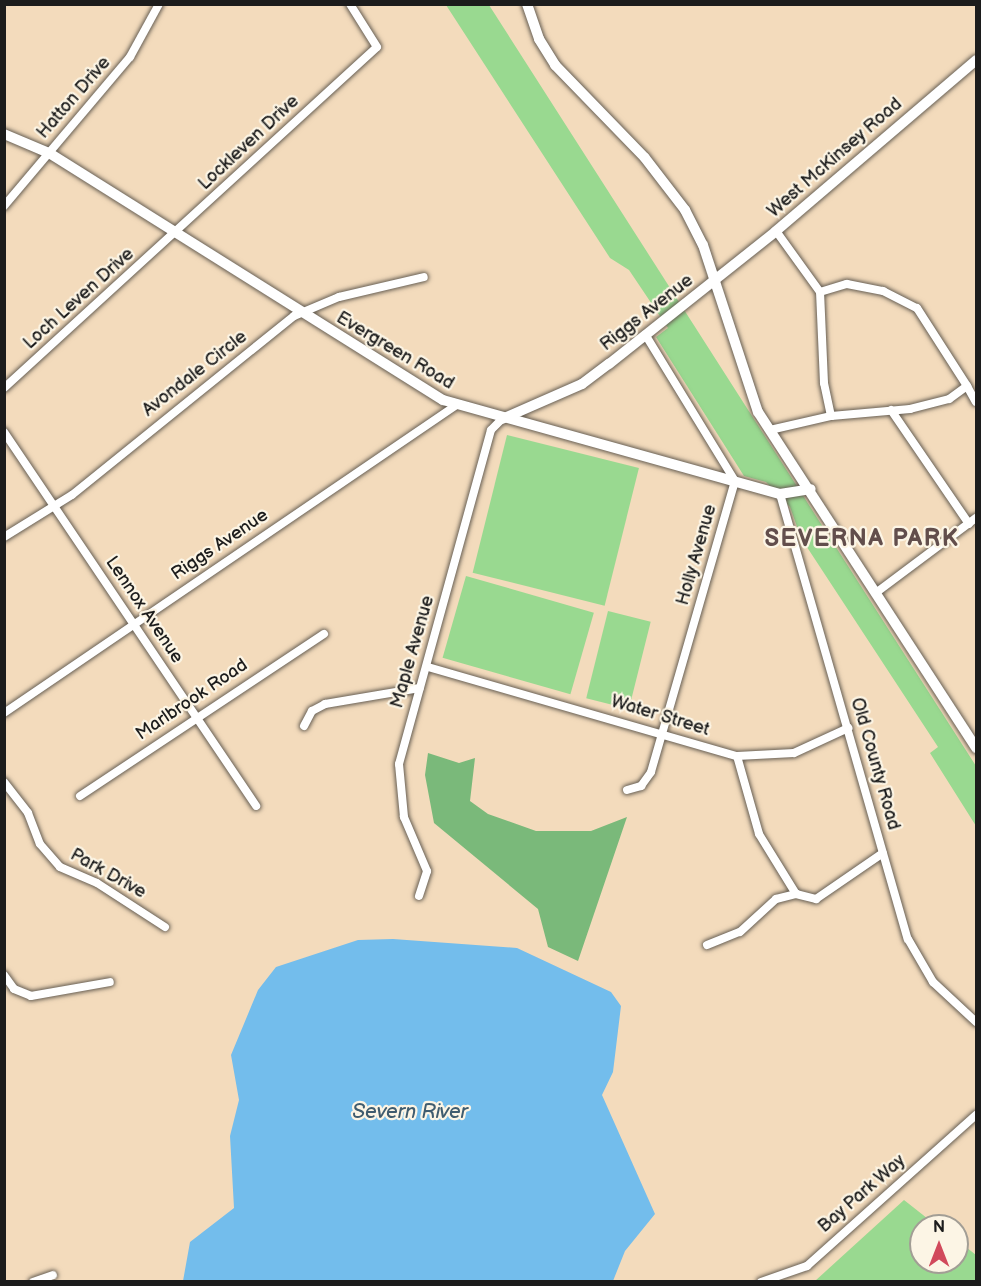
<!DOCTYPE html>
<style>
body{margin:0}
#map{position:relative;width:981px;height:1286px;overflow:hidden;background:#f3dbbc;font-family:"Balsamiq Sans",sans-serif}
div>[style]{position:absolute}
.green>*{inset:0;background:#99d990;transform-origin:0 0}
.forest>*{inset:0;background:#7ab97a}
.water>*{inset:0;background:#73bdec}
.roads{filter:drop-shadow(0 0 2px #675f54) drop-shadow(0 0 2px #675f54)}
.minor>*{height:8px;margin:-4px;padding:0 4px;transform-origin:4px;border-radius:4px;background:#fff}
.tertiary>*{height:10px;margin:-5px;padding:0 5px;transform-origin:5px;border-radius:5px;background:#fff}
span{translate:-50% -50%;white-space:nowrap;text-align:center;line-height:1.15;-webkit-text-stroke:4.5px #fcf5e5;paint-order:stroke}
.street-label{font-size:18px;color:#1c1c1c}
.water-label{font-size:20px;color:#3f5c6f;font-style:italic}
.district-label{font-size:24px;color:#624e4c;font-weight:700;letter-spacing:1.5px}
.frame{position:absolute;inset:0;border:6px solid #1c1c1c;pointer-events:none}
.north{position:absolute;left:909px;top:1214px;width:60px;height:60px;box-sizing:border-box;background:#fcf5e5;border:2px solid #a29e95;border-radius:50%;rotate:0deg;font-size:16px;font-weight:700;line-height:24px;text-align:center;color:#1c1c1c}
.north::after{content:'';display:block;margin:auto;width:21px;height:27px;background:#d1495b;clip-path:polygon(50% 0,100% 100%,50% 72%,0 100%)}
</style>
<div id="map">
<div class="green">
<div style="clip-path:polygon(446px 5px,489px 5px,976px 766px,976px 826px,930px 753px,938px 747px,801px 538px,790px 507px,766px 482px,744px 476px,656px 337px,668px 328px,629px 270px,610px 258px)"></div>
<div style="left:507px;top:435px;width:136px;height:142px;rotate:14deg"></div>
<div style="left:466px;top:576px;width:133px;height:85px;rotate:16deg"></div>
<div style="left:608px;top:611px;width:44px;height:90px;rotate:14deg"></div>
<div style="clip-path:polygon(904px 1200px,937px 1226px,921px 1226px,921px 1262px,957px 1262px,957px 1240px,976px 1255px,976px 1281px,815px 1281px)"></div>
</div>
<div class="forest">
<div style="clip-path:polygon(428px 753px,459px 763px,475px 758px,470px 801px,488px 814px,536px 831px,591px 831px,627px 817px,578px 961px,548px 947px,538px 909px,434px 823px,425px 775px)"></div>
</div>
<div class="water">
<div style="clip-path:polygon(393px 939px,517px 948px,611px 992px,621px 1006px,613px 1072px,602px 1095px,655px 1214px,625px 1251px,613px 1281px,183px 1281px,190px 1242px,234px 1208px,230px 1136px,239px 1100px,231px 1055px,258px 990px,276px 967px,358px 940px)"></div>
</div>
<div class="roads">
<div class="minor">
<div style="left:4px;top:206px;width:195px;rotate:-49.8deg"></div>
<div style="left:130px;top:57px;width:60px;rotate:-61.3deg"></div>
<div style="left:820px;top:292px;width:28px;rotate:-17deg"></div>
<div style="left:847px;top:284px;width:37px;rotate:11deg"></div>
<div style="left:883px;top:291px;width:38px;rotate:27deg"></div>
<div style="left:917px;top:308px;width:93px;rotate:57.3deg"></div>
<div style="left:967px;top:386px;width:22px;rotate:144deg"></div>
<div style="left:949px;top:399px;width:40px;rotate:165.6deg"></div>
<div style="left:910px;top:409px;width:79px;rotate:174.9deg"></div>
<div style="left:967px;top:386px;width:18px;rotate:61deg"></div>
<div style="left:4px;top:388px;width:505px;rotate:-42.43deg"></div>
<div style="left:377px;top:47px;width:51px;rotate:-122.1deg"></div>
<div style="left:891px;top:410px;width:138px;rotate:55.6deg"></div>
<div style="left:770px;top:430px;width:63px;rotate:-12.9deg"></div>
<div style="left:831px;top:416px;width:34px;rotate:-102deg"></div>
<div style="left:824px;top:383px;width:91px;rotate:-92.5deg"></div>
<div style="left:820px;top:292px;width:75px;rotate:-125.8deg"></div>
<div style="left:4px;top:432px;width:451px;rotate:56deg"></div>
<div style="left:780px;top:494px;width:463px;rotate:74deg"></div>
<div style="left:908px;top:939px;width:50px;rotate:59.8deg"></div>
<div style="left:933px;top:982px;width:59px;rotate:42.9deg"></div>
<div style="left:4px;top:537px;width:80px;rotate:-31.7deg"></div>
<div style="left:72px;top:495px;width:285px;rotate:-38.9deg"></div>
<div style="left:294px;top:316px;width:49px;rotate:-22.9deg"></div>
<div style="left:339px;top:297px;width:87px;rotate:-13.2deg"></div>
<div style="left:877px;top:592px;width:124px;rotate:-36.8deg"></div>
<div style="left:428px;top:667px;width:322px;rotate:16.1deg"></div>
<div style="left:737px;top:756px;width:57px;rotate:-3deg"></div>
<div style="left:794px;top:753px;width:60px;rotate:-24.8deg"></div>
<div style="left:4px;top:713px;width:546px;rotate:-34.24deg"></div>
<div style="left:304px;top:726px;width:17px;rotate:-62deg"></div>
<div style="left:312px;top:711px;width:15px;rotate:-28deg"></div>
<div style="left:325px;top:704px;width:96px;rotate:-9.6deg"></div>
<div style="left:737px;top:756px;width:81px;rotate:74.2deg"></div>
<div style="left:759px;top:834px;width:70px;rotate:58.3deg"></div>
<div style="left:796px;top:894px;width:21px;rotate:14deg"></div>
<div style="left:816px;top:899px;width:81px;rotate:-34.5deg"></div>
<div style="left:4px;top:782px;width:39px;rotate:52deg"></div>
<div style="left:28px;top:813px;width:33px;rotate:69deg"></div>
<div style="left:40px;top:844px;width:30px;rotate:49deg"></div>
<div style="left:60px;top:867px;width:40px;rotate:23.4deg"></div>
<div style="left:97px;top:883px;width:81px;rotate:32.9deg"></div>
<div style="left:627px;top:790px;width:15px;rotate:-16deg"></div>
<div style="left:641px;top:786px;width:17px;rotate:-54deg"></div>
<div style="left:651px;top:772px;width:303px;rotate:-73.9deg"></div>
<div style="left:735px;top:481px;width:172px;rotate:-121.5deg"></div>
<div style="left:80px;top:796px;width:293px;rotate:-33.6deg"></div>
<div style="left:419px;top:896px;width:26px;rotate:-72deg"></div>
<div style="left:427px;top:871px;width:59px;rotate:-113.1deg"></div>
<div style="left:404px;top:817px;width:53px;rotate:-95.4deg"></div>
<div style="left:399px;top:764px;width:346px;rotate:-74.6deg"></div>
<div style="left:491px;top:430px;width:16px;rotate:-45deg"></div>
<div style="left:707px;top:945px;width:35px;rotate:-22deg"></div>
<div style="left:740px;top:932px;width:49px;rotate:-42.5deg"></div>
<div style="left:776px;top:899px;width:21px;rotate:-14deg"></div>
<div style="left:4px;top:975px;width:17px;rotate:54deg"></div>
<div style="left:14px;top:989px;width:18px;rotate:22deg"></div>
<div style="left:31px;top:996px;width:80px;rotate:-10deg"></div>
<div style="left:33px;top:1282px;width:21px;rotate:-19deg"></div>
<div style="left:761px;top:1282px;width:49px;rotate:-19.2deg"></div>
<div style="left:807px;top:1266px;width:227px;rotate:-41.8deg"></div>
</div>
<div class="tertiary">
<div style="left:527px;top:4px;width:37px;rotate:71deg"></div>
<div style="left:539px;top:39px;width:31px;rotate:58deg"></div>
<div style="left:555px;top:65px;width:129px;rotate:45.9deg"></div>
<div style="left:645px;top:158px;width:66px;rotate:52.4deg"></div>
<div style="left:685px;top:210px;width:39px;rotate:63deg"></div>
<div style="left:703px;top:245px;width:176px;rotate:71.8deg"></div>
<div style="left:758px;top:412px;width:401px;rotate:57deg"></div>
<div style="left:4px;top:134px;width:49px;rotate:22.9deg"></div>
<div style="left:49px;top:153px;width:465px;rotate:32.1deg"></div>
<div style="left:443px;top:400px;width:350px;rotate:15.6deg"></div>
<div style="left:780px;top:494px;width:31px;rotate:-9deg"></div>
<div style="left:502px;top:419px;width:87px;rotate:-23.6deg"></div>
<div style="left:582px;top:384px;width:34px;rotate:-37deg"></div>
<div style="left:609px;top:364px;width:213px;rotate:-38.5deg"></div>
<div style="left:776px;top:231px;width:263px;rotate:-40.5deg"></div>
</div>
</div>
<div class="street-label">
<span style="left:74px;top:98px;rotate:-49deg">Hatton Drive</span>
<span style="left:249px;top:143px;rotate:-43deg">Lockleven Drive</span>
<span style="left:835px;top:158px;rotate:-41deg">West McKinsey Road</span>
<span style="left:79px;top:299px;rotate:-42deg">Loch Leven Drive</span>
<span style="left:647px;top:313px;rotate:-38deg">Riggs Avenue</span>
<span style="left:395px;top:351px;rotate:31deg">Evergreen Road</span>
<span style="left:195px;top:374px;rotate:-38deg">Avondale Circle</span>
<span style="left:220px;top:545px;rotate:-34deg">Riggs Avenue</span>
<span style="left:697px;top:555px;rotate:-74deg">Holly Avenue</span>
<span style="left:144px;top:610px;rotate:56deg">Lennox Avenue</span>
<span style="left:413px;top:652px;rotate:-74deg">Maple Avenue</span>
<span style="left:192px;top:700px;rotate:-34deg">Marlbrook Road</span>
<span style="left:660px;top:716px;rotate:17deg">Water Street</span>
<span style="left:875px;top:764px;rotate:74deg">Old County Road</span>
<span style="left:108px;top:874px;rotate:29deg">Park Drive</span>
<span style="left:862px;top:1194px;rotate:-41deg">Bay Park Way</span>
</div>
<div class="water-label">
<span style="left:410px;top:1112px">Severn River</span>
</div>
<div class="district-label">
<span style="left:862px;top:539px">SEVERNA PARK</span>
</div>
<div class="frame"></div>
<div class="north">N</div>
</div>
